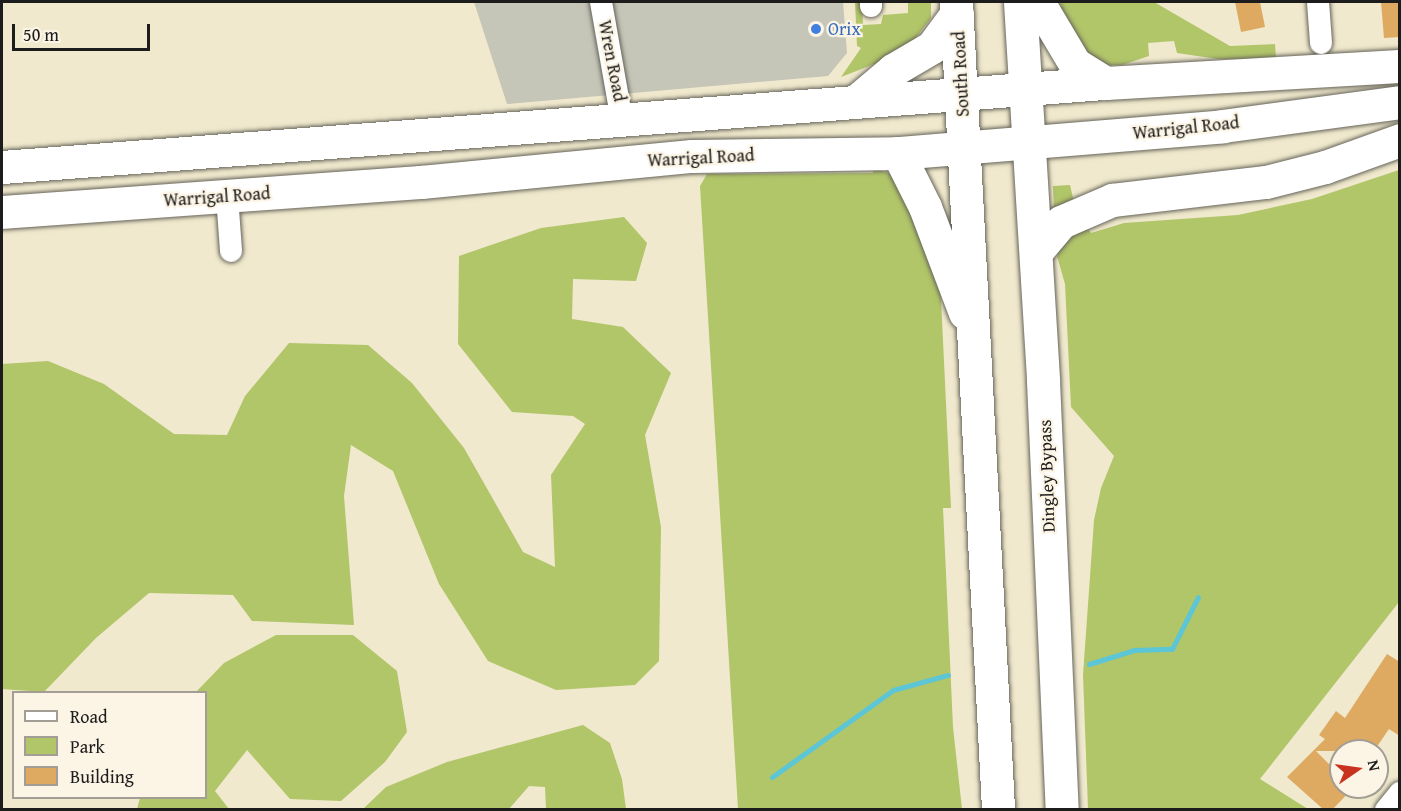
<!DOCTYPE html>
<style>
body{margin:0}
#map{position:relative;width:1401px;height:811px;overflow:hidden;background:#f0e9cd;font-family:"Gentium Book Plus",serif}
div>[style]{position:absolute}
.industrial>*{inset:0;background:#c5c5b8}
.green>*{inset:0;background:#b1c569}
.stream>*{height:5px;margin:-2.5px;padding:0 2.5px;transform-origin:2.5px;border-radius:2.5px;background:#5cc6d7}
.building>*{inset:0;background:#deaa61}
.roads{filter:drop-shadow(0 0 2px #66645a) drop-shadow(0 0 2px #66645a)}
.minor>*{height:22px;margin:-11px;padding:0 11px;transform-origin:11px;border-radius:11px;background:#fff}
.highway>*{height:33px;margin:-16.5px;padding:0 16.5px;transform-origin:16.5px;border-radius:16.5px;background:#fff}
.dots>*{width:16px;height:16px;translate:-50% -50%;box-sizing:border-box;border:3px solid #fcf5e5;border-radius:50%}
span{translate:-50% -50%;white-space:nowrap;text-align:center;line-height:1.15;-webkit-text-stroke:4.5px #fcf5e5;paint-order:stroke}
.shop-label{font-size:18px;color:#366cbe}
.left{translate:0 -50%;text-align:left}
.street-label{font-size:18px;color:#1c1c1c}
.frame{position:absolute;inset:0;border:3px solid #1c1c1c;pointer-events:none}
.legend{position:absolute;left:12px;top:691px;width:195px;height:108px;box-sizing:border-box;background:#fcf5e5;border:2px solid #a29e95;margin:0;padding:8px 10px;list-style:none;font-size:18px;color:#1c1c1c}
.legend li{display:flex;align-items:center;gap:12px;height:30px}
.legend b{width:30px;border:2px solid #a29e95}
.north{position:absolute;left:1329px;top:739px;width:60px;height:60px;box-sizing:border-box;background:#fcf5e5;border:2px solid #a29e95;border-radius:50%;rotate:77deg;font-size:16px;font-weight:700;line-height:24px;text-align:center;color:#1c1c1c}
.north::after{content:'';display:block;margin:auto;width:21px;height:27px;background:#c8321e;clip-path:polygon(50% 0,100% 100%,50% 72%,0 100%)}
.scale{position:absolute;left:12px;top:24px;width:138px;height:27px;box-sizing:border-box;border:3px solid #1c1c1c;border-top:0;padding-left:8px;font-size:18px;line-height:21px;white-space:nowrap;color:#1c1c1c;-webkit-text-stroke:4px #fcf5e5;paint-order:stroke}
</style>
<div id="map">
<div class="industrial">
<div style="clip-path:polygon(474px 2px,843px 2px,847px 53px,828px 76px,507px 104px)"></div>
</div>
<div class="green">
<div style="clip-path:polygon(855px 2px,862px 2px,863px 25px,881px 24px,883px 15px,908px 13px,908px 2px,931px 2px,931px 18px,905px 52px,841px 77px,861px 48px,857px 46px)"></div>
<div style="clip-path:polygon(1060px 2px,1154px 2px,1230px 46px,1275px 44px,1276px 59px,1218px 59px,1177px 53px,1174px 41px,1148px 43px,1149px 56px,1122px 65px,1092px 65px,1063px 17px)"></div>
<div style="clip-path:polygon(872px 168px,895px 175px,940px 278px,951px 508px,943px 508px,953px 727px,962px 809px,738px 809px,700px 186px,707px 174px,873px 173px)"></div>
<div style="clip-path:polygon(1399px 170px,1399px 602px,1260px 779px,1308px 809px,1088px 809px,1083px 675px,1094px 520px,1101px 488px,1114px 456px,1071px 407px,1065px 284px,1057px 256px,1061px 243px,1082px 220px,1091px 233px,1124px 223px,1238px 215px,1312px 199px)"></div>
<div style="clip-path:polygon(1070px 185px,1074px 202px,1054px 210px,1053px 186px)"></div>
<div style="clip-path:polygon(624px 217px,647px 243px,636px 281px,573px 279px,572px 319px,623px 327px,671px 373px,645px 435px,661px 527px,659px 661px,635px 685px,556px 690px,488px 661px,439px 584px,393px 471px,351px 445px,344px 496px,354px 625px,252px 621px,233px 595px,149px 593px,96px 638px,44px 692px,2px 689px,2px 364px,48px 361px,104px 384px,174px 434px,227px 435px,245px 396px,289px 343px,368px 345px,412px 383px,464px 448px,523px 552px,555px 567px,551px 475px,585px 424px,573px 416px,512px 412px,458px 344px,459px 256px,541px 228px)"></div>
<div style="clip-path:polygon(276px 635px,353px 635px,397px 671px,407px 732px,385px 762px,341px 801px,290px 799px,247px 750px,215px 791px,229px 809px,137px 809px,140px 798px,206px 798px,206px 692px,196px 692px,224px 663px)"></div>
<div style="clip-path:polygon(583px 725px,610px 743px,622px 779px,626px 809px,546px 809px,545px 787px,529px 786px,509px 809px,363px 809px,386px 787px,447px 762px)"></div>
</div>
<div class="stream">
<div style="left:1089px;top:664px;width:47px;rotate:-17.3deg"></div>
<div style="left:1134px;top:650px;width:38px;rotate:-2deg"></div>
<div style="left:1172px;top:649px;width:58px;rotate:-63.4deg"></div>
<div style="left:772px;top:777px;width:149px;rotate:-35.7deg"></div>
<div style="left:893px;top:690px;width:57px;rotate:-15.3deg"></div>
</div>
<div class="building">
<div style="clip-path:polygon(1235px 2px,1260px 2px,1265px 27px,1241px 32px)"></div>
<div style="clip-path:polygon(1381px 2px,1400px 2px,1400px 37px,1384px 38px)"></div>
<div style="clip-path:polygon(1387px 654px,1400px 662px,1400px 736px,1389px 729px,1374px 751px,1316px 751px,1341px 776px,1341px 787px,1354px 787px,1332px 810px,1324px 810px,1287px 777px,1325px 739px,1319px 735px,1336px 711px,1345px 718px)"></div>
</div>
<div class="roads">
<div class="minor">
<div style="left:601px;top:2px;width:121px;rotate:80deg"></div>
<div style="left:871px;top:2px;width:4px;rotate:90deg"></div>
<div style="left:1318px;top:2px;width:41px;rotate:85.8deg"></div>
<div style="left:227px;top:196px;width:55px;rotate:85.8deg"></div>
<div style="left:1386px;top:810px;width:22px;rotate:-51deg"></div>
</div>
<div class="highway">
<div style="left:956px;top:2px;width:809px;rotate:87.02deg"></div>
<div style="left:1020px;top:2px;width:380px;rotate:86.5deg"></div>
<div style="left:1043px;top:381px;width:429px;rotate:87.5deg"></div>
<div style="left:1038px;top:2px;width:72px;rotate:59.2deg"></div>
<div style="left:1075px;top:64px;width:36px;rotate:32deg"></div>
<div style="left:855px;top:102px;width:50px;rotate:-40.1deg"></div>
<div style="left:893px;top:70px;width:45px;rotate:-30.5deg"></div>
<div style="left:932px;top:47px;width:42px;rotate:-53.7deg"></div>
<div style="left:898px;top:153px;width:60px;rotate:63.4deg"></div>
<div style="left:925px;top:207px;width:113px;rotate:69.3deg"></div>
<div style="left:2px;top:167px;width:1106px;rotate:-4.36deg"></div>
<div style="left:1105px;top:83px;width:295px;rotate:-3.3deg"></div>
<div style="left:2px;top:212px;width:420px;rotate:-4.1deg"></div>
<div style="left:421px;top:182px;width:272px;rotate:-5.5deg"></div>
<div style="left:692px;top:156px;width:206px;rotate:-0.8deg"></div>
<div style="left:898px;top:153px;width:326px;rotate:-4.7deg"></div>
<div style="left:1223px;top:126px;width:179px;rotate:-7.7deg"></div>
<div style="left:1036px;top:252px;width:39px;rotate:-50deg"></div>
<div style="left:1061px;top:222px;width:56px;rotate:-23.3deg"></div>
<div style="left:1112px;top:200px;width:155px;rotate:-6.7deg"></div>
<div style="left:1266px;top:182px;width:61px;rotate:-14.3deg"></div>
<div style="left:1325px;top:167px;width:80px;rotate:-19.8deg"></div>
</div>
</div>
<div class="dots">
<div style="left:816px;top:29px;background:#3f7fe0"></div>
</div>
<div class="shop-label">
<span class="left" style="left:828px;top:29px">Orix</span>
</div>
<div class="street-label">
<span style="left:612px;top:61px;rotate:79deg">Wren Road</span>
<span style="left:961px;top:74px;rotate:-93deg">South Road</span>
<span style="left:1186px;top:128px;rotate:-6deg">Warrigal Road</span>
<span style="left:701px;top:158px;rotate:-3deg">Warrigal Road</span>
<span style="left:217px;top:197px;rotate:-4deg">Warrigal Road</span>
<span style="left:1047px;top:476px;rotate:-92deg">Dingley Bypass</span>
</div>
<div class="frame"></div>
<ul class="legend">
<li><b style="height:8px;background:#fff"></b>Road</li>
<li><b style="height:16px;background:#b1c569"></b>Park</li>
<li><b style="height:16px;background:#deaa61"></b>Building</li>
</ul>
<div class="north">N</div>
<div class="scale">50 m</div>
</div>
